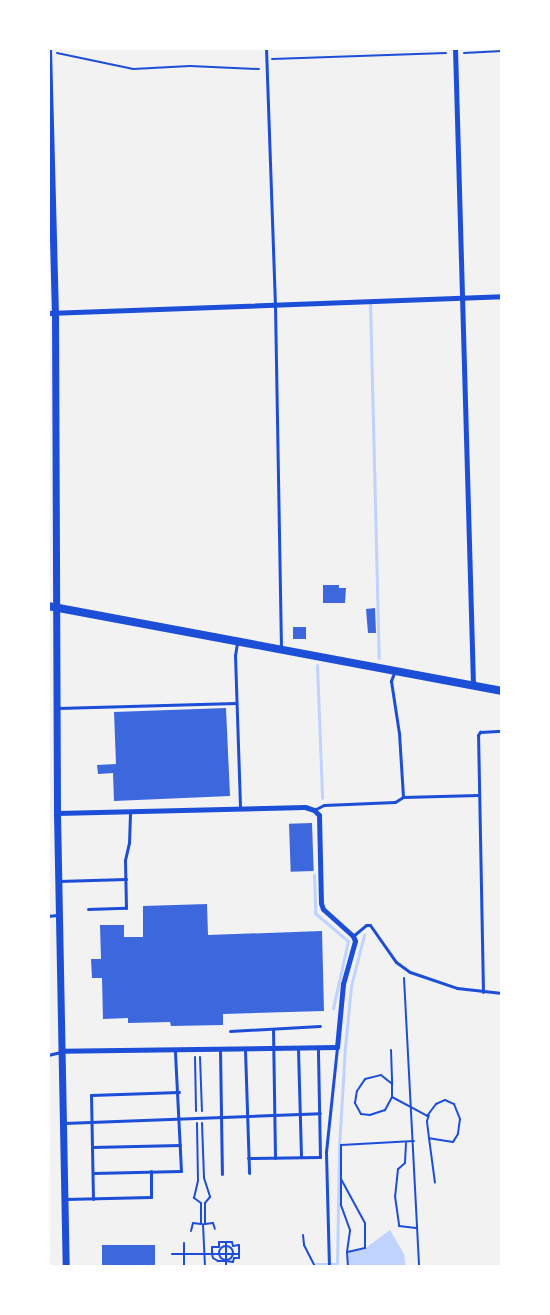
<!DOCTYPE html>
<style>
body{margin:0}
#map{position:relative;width:550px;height:1315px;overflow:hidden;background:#f2f2f2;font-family:Barlow,sans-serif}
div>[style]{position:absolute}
.water>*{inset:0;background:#bfd3fe}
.stream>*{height:3px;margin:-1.5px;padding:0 1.5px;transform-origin:1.5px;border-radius:1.5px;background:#bfd3fe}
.building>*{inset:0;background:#3d67dc;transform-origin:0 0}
.path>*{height:2px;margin:-1px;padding:0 1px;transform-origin:1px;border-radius:1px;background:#1d4ed8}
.path>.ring{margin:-1px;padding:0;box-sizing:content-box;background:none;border:2px solid #1d4ed8;border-radius:50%}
.service>*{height:3px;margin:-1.5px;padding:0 1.5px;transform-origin:1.5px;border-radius:1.5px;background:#1d4ed8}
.minor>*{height:5px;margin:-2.5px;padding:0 2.5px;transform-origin:2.5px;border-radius:2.5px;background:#1d4ed8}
.tertiary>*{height:7px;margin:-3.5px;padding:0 3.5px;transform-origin:3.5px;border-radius:3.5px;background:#1d4ed8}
.primary>*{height:8px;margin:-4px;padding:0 4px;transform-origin:4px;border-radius:4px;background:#1d4ed8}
span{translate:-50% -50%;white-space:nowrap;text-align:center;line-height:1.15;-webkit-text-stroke:6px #fff;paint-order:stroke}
.frame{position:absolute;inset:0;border:50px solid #fff;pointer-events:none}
</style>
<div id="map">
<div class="water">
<div style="clip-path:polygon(390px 1230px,404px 1254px,406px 1267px,348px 1267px,347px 1252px,363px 1250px)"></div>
</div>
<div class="stream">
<div style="left:370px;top:301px;width:357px;rotate:88.6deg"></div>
<div style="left:317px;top:665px;width:133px;rotate:87.8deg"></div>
<div style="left:314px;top:875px;width:38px;rotate:88deg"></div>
<div style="left:315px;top:913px;width:43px;rotate:40.3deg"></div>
<div style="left:348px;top:941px;width:69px;rotate:102.6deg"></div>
<div style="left:312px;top:1267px;width:5px;rotate:-37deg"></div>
<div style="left:316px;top:1264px;width:21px"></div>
<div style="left:337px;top:1267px;width:120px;rotate:-89deg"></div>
<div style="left:339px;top:1147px;width:100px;rotate:-86.6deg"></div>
<div style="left:345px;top:1047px;width:61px;rotate:-84.4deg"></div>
<div style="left:351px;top:986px;width:53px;rotate:-75.7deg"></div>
</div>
<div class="building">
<div style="clip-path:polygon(323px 585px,339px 585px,339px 588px,346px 588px,345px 603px,323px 603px)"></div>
<div style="clip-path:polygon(375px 608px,376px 633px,368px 633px,366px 609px)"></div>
<div style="left:293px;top:627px;width:13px;height:12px"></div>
<div style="clip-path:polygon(226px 708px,230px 796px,114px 801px,113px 773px,98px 774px,97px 765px,116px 764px,114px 712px)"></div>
<div style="left:312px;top:823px;width:48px;height:23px;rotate:88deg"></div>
<div style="clip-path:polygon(207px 904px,208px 935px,322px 931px,324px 1011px,223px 1014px,223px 1025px,171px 1026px,170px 1022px,128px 1023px,128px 1018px,103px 1019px,102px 978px,92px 978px,91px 959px,101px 959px,100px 925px,124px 925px,124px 937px,143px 937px,143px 906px)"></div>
<div style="left:102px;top:1245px;width:53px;height:20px"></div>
</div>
<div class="path">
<div style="left:57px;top:53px;width:78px;rotate:11.9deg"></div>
<div style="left:133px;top:69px;width:57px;rotate:-3deg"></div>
<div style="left:190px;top:66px;width:69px;rotate:2.5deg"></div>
<div style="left:464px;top:53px;width:38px;rotate:-3deg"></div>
<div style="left:272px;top:59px;width:174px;rotate:-2deg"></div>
<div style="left:404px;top:978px;width:289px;rotate:87deg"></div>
<div style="left:391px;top:1050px;width:34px;rotate:88deg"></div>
<div style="left:392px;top:1084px;width:13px;rotate:90deg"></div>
<div style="left:392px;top:1097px;width:15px;rotate:118deg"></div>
<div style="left:385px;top:1110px;width:16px;rotate:162deg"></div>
<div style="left:370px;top:1115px;width:9px;rotate:-174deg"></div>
<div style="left:361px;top:1114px;width:13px;rotate:-119deg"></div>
<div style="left:355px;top:1103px;width:12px;rotate:-81deg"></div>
<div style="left:357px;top:1091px;width:14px;rotate:-56deg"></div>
<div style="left:365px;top:1079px;width:16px;rotate:-14deg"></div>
<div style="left:381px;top:1075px;width:14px;rotate:39deg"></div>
<div style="left:195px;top:1057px;width:54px;rotate:88.9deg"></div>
<div style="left:200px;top:1057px;width:54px;rotate:87.9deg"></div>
<div style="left:392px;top:1097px;width:40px;rotate:28deg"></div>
<div style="left:427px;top:1116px;width:15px;rotate:-53deg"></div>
<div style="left:436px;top:1104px;width:10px;rotate:-24deg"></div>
<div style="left:445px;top:1100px;width:10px;rotate:24deg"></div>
<div style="left:454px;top:1104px;width:16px;rotate:68deg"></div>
<div style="left:460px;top:1119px;width:15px;rotate:98deg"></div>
<div style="left:458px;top:1134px;width:9px;rotate:122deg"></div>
<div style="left:453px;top:1142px;width:24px;rotate:-171deg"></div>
<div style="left:429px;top:1138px;width:17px;rotate:-97deg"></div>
<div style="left:427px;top:1121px;width:6px;rotate:-72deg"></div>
<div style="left:202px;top:1123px;width:55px;rotate:87.9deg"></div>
<div style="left:204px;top:1178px;width:20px;rotate:72deg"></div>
<div style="left:210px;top:1197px;width:8px;rotate:130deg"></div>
<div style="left:205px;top:1203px;width:21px;rotate:90deg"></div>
<div style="left:205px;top:1224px;width:8px;rotate:-7deg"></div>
<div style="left:213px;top:1223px;width:6px;rotate:72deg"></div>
<div style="left:429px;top:1138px;width:45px;rotate:82.4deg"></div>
<div style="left:406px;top:1143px;width:20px;rotate:93deg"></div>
<div style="left:405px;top:1163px;width:9px;rotate:139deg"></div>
<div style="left:398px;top:1169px;width:27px;rotate:96deg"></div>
<div style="left:395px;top:1196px;width:30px;rotate:82deg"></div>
<div style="left:399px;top:1226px;width:17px;rotate:7deg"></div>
<div style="left:341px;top:1179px;width:50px;rotate:61.4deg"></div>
<div style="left:365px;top:1223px;width:25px;rotate:90deg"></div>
<div style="left:365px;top:1248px;width:18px;rotate:167deg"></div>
<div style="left:203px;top:1224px;width:43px;rotate:87.3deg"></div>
<div style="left:191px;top:1231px;width:8px;rotate:-76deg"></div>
<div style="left:193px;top:1223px;width:8px;rotate:7deg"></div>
<div style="left:201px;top:1224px;width:21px;rotate:-90deg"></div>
<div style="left:201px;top:1203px;width:9px;rotate:-144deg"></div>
<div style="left:194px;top:1198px;width:17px;rotate:-77deg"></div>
<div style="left:198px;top:1181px;width:58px;rotate:-91deg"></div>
<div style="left:303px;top:1235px;width:10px;rotate:84deg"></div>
<div style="left:304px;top:1245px;width:25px;rotate:63deg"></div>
<div style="left:226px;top:1242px;width:19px;rotate:90deg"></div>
<div style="left:226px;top:1261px;width:7px;rotate:8deg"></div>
<div style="left:233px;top:1262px;width:4px;rotate:-76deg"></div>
<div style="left:234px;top:1258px;width:5px"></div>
<div style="left:239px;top:1258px;width:13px;rotate:-90deg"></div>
<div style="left:239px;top:1245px;width:6px;rotate:171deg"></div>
<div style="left:233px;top:1246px;width:4px;rotate:-104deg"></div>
<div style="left:232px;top:1242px;width:13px;rotate:180deg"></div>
<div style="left:219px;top:1242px;width:5px;rotate:90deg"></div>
<div style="left:219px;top:1247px;width:7px;rotate:180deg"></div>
<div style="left:212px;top:1247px;width:7px;rotate:90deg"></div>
<div style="left:212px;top:1254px;width:27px"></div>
<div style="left:184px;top:1243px;width:24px;rotate:90deg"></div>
<div class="ring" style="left:219px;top:1246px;width:12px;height:12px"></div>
<div style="left:172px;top:1254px;width:40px"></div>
<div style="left:212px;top:1254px;width:4px;rotate:76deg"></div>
<div style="left:213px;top:1258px;width:6px;rotate:31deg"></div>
<div style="left:218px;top:1261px;width:8px"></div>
<div style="left:226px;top:1261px;width:6px;rotate:90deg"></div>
<div style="left:283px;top:1267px;width:3px"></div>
<div style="left:348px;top:1267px;width:15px;rotate:-94deg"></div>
<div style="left:347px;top:1252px;width:22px;rotate:-82deg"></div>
<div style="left:350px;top:1230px;width:27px;rotate:-110deg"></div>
<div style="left:341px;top:1205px;width:60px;rotate:-90deg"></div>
<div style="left:341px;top:1145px;width:73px;rotate:-3.1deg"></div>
</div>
<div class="service">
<div style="left:266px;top:48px;width:257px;rotate:88deg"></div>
<div style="left:275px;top:305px;width:344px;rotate:89deg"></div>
<div style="left:237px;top:643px;width:12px;rotate:99deg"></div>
<div style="left:235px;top:655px;width:154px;rotate:88.1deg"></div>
<div style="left:394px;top:673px;width:9px;rotate:111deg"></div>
<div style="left:391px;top:681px;width:53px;rotate:81.3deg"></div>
<div style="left:399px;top:733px;width:64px;rotate:86.4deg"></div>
<div style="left:58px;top:708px;width:178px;rotate:-1.6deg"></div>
<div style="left:314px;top:810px;width:11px;rotate:-27deg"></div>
<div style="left:324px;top:805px;width:71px;rotate:-2.4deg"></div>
<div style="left:395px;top:802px;width:9px;rotate:-32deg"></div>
<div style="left:403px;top:797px;width:75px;rotate:-1.5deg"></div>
<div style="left:59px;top:881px;width:67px;rotate:-1.7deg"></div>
<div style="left:88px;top:909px;width:38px;rotate:-2deg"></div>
<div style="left:126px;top:908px;width:48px;rotate:-91.2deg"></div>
<div style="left:125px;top:860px;width:17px;rotate:-77deg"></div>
<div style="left:129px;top:843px;width:32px;rotate:-88deg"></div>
<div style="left:48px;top:916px;width:9px;rotate:-6deg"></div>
<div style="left:353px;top:936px;width:17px;rotate:-40deg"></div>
<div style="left:366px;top:925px;width:4px"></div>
<div style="left:370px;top:925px;width:45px;rotate:54.9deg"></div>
<div style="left:396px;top:962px;width:17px;rotate:36deg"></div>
<div style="left:410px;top:972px;width:50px;rotate:18.8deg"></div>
<div style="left:457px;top:988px;width:45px;rotate:6.3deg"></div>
<div style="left:483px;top:992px;width:257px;rotate:-91.1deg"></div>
<div style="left:478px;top:735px;width:4px;rotate:-56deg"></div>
<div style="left:480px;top:732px;width:22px;rotate:-3deg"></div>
<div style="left:273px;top:1029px;width:129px;rotate:89.1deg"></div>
<div style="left:230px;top:1031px;width:90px;rotate:-3.2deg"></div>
<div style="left:298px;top:1049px;width:108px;rotate:88.4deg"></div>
<div style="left:220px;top:1050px;width:124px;rotate:89.1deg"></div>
<div style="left:245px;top:1050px;width:123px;rotate:88.1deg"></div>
<div style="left:48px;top:1055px;width:13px;rotate:-13deg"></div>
<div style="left:64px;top:1123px;width:256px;rotate:-2.2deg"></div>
<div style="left:92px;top:1147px;width:88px;rotate:-1.3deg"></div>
<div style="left:248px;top:1158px;width:72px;rotate:-0.8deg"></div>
<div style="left:320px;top:1157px;width:109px;rotate:-91.1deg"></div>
<div style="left:93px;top:1173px;width:88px;rotate:-1.3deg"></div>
<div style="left:181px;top:1171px;width:120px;rotate:-92.9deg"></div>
<div style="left:65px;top:1199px;width:86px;rotate:-1.3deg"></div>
<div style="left:151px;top:1197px;width:26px;rotate:-90deg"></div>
<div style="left:93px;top:1199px;width:104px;rotate:-91.1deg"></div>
<div style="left:91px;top:1095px;width:88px;rotate:-2deg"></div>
<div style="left:329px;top:1267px;width:115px;rotate:-91.5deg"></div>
<div style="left:326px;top:1152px;width:105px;rotate:-84deg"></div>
</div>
<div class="minor">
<div style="left:455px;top:48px;width:638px;rotate:88.38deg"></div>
<div style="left:48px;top:313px;width:454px;rotate:-2.1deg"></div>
<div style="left:57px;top:813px;width:248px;rotate:-1.4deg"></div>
<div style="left:305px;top:807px;width:9px;rotate:18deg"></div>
<div style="left:314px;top:810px;width:7px;rotate:45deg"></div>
<div style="left:319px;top:815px;width:88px;rotate:88.7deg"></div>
<div style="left:321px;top:903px;width:6px;rotate:72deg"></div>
<div style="left:323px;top:909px;width:40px;rotate:42deg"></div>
<div style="left:353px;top:936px;width:5px;rotate:68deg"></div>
<div style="left:355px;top:941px;width:45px;rotate:105.6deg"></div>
<div style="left:343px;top:984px;width:63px;rotate:95.4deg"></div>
<div style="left:337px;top:1047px;width:275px;rotate:179.2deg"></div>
</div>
<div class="tertiary">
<div style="left:48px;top:48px;width:265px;rotate:88.5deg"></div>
<div style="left:55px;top:313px;width:500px;rotate:89.77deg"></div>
<div style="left:57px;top:813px;width:454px;rotate:88.9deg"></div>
</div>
<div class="primary">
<div style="left:48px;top:606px;width:462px;rotate:10.6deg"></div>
</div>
<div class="frame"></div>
</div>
